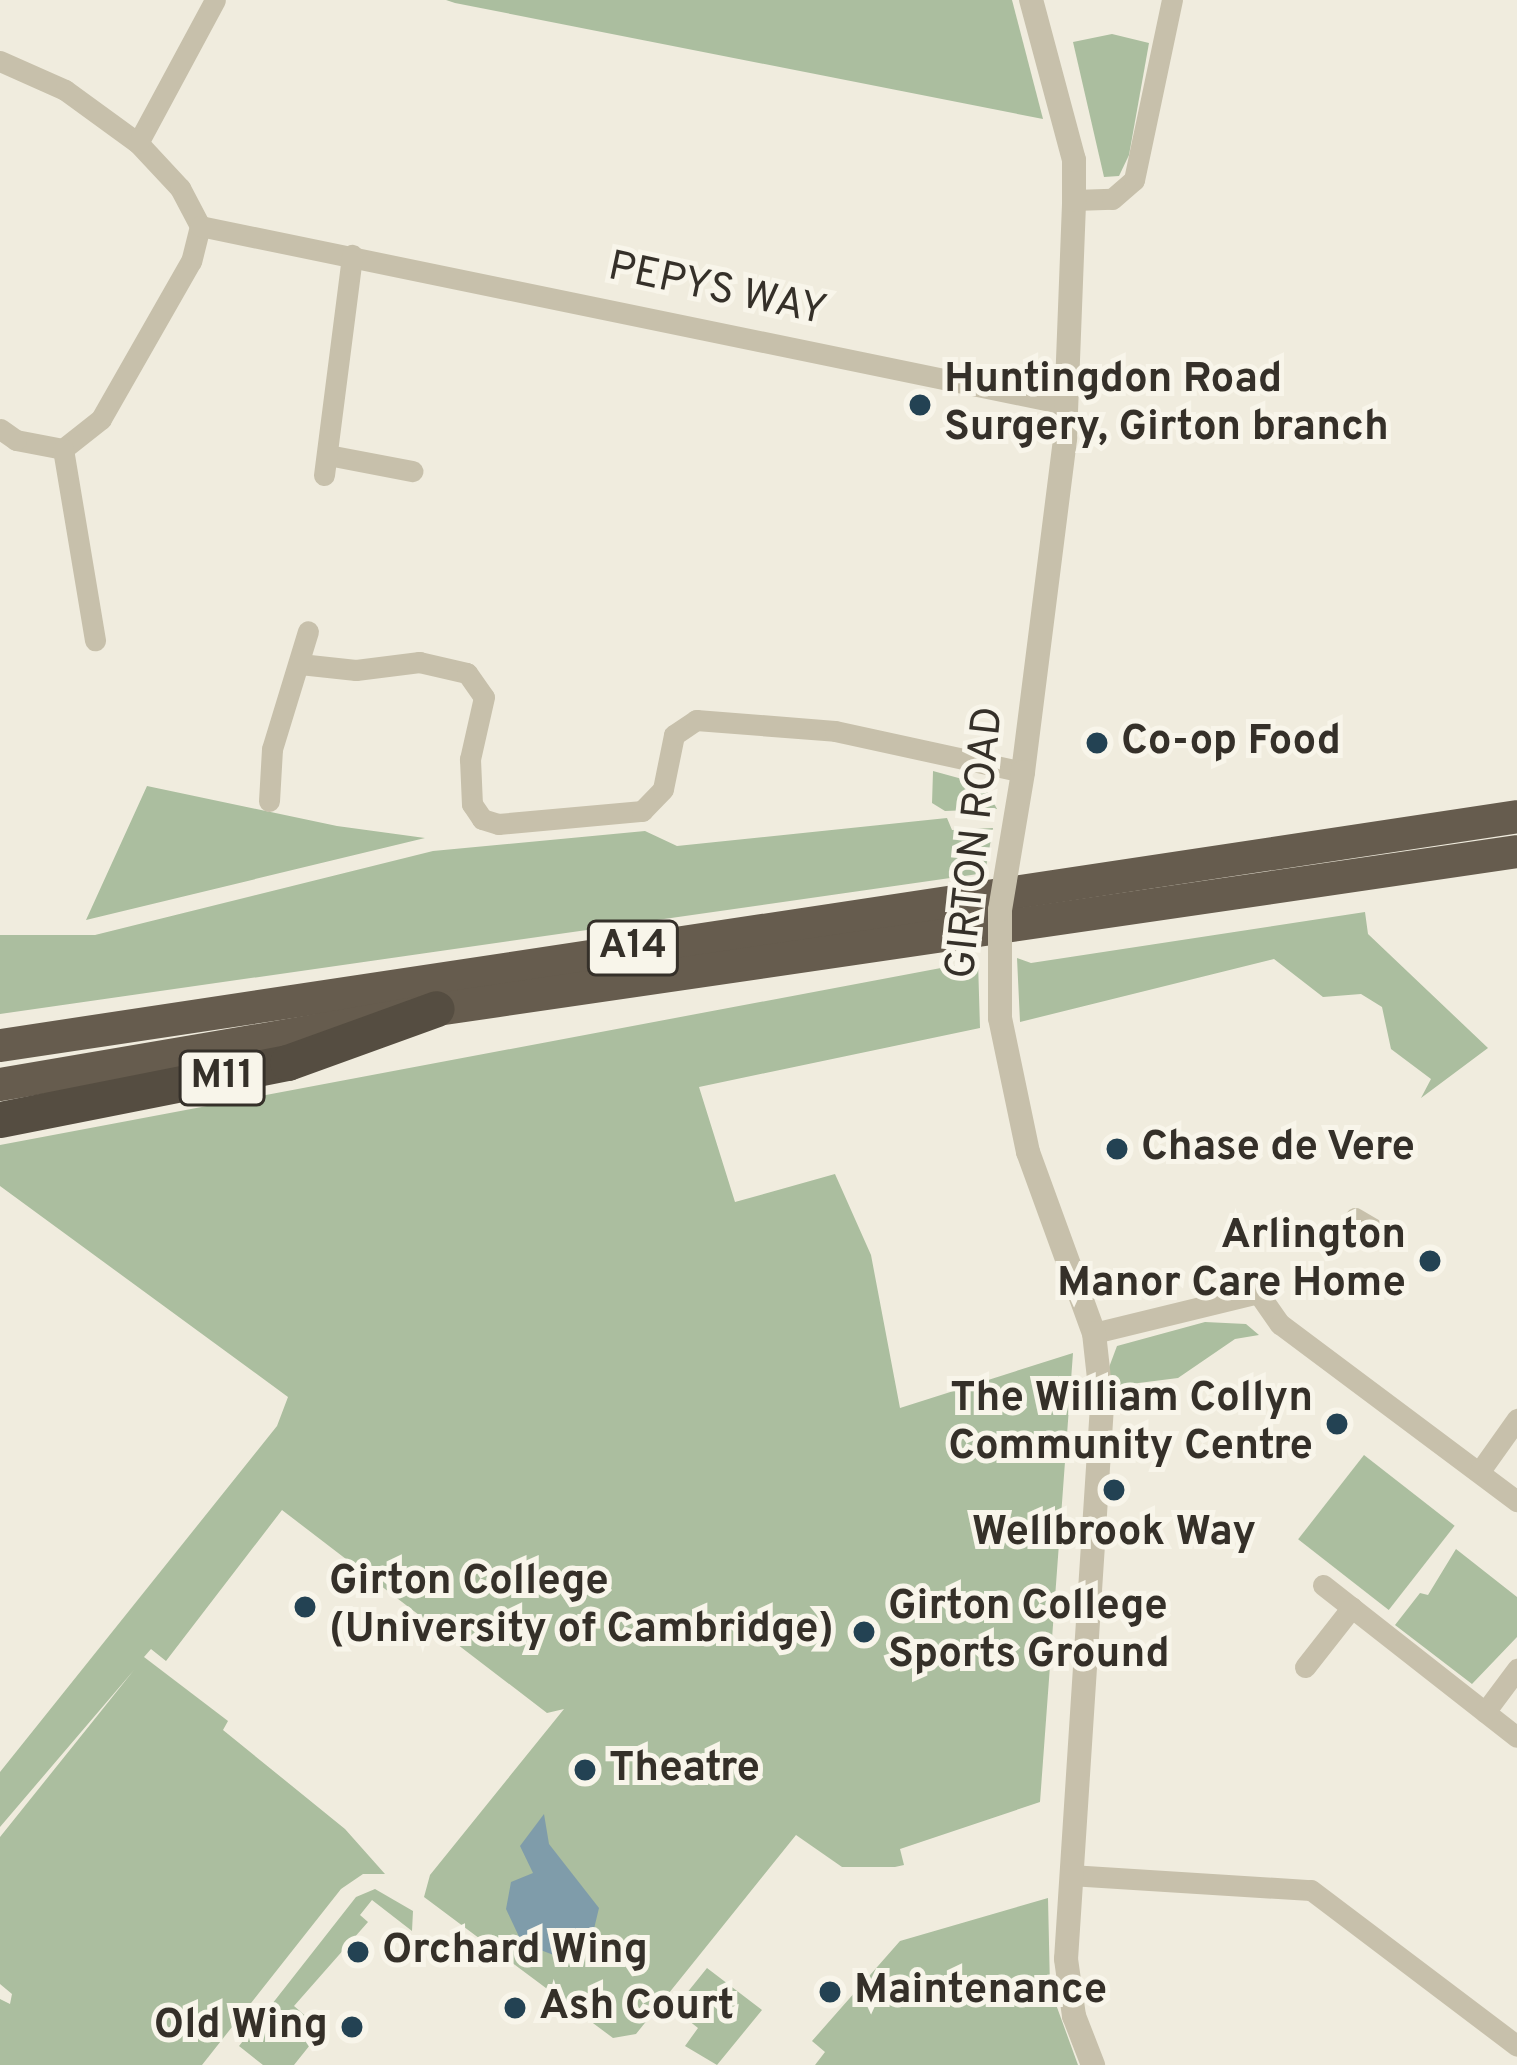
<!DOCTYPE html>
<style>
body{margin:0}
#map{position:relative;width:1517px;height:2065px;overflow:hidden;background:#f0ecde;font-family:Overpass,sans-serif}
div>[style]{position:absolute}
.green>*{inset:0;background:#abbe9f;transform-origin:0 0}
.water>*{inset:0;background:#7f9caa}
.minor>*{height:21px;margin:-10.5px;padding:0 10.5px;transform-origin:10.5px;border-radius:10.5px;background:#c7c0ab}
.tertiary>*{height:24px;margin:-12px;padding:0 12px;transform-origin:12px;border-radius:12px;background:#c7c0ab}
.trunk>*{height:33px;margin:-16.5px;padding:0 16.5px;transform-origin:16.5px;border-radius:16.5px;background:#665c4e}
.motorway>*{height:36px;margin:-18px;padding:0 18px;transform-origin:18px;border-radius:18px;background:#554d41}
.tertiary-bridge>*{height:24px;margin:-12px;padding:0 12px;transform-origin:12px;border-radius:12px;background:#c7c0ab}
.dots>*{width:33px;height:33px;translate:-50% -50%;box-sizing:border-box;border:6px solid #f8f5ea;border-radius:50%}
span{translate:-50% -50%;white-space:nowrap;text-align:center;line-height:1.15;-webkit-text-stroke:10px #f8f5ea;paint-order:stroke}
.shield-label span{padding:3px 9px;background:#f8f5ea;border:3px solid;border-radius:9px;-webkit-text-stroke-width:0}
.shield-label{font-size:39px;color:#353029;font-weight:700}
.street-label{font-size:42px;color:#353029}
.poi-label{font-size:42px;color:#353029;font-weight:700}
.left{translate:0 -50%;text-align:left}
.right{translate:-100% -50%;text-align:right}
</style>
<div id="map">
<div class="green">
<div style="clip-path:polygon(446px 0,1012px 0,1043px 119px,455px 3px)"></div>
<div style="clip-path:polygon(1112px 34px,1149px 43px,1129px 155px,1119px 176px,1104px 177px,1073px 42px)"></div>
<div style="clip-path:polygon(933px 771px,984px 785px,997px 809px,945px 811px,932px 803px)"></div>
<div style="clip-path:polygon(147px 786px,337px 826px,425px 838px,86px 920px)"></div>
<div style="clip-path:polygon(947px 818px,952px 830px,993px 828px,985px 873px,0 1014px,0 935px,95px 935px,433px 851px,645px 831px,677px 846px)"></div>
<div style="clip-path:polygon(1365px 912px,1368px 934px,1488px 1048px,1421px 1098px,1431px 1079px,1391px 1049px,1382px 1007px,1361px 994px,1323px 997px,1274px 959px,1020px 1022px,1017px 958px,1031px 963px)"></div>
<div style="clip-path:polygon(978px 961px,980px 1028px,699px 1087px,735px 1202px,835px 1174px,871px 1255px,900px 1408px,1073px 1353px,1040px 1802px,900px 1849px,904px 1865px,895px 1867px,842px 1867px,796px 1835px,636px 2034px,613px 2038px,424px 1897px,430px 1875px,564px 1709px,547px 1713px,282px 1510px,166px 1661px,151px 1649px,144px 1657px,228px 1721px,223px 1730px,345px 1829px,385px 1874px,363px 1874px,341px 1889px,202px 2065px,0 2065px,0 1999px,10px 2004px,12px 1994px,0 1984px,0 1837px,134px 1670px,0 1827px,0 1772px,277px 1426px,288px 1397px,0 1186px,0 1145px)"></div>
<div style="clip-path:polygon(1205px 1322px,1246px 1324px,1259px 1335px,1235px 1339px,1178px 1378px,1115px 1386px,1108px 1370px,1117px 1346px)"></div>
<div style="left:1364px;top:1455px;width:115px;height:107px;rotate:38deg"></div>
<div style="clip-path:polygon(1456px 1549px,1517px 1597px,1517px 1637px,1472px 1684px,1395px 1625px,1420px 1593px,1428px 1595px)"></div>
<div style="clip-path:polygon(375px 1889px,413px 1911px,412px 1931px,372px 1900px,360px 1915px,368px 1922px,294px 2006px,322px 2030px,294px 2065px,263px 2065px,239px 2046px,356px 1897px)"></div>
<div style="clip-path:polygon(1048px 1898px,1050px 1988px,1078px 2065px,815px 2065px,825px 2052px,812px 2041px,900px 1941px)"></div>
<div style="clip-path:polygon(707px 1968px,762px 2010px,717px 2065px,685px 2046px,698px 2028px,674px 2009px)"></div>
</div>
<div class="water">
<div style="clip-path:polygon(544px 1814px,549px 1844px,599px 1908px,593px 1933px,559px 1957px,522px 1943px,506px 1909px,511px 1882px,533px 1873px,520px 1846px)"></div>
</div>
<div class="minor">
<div style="left:0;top:61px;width:71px;rotate:24deg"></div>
<div style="left:65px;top:90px;width:90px;rotate:36deg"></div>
<div style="left:138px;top:143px;width:62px;rotate:47deg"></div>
<div style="left:180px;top:188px;width:43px;rotate:62.2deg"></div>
<div style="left:200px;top:226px;width:36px;rotate:104deg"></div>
<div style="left:191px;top:261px;width:182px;rotate:119.7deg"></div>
<div style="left:101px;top:419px;width:48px;rotate:141.7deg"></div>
<div style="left:63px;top:449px;width:48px;rotate:-169.2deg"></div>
<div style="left:16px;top:440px;width:19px;rotate:-145deg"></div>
<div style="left:138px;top:143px;width:162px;rotate:-61.7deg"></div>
<div style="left:1074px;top:200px;width:38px;rotate:-2deg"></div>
<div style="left:1112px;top:199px;width:29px;rotate:-41deg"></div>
<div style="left:1134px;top:180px;width:184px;rotate:-78.1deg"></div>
<div style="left:200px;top:226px;width:883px;rotate:11.63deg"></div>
<div style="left:63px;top:449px;width:194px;rotate:80.5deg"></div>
<div style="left:328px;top:455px;width:86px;rotate:10.8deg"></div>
<div style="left:324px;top:475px;width:222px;rotate:-82.7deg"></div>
<div style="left:300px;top:664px;width:56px;rotate:6.1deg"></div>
<div style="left:356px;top:670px;width:64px;rotate:-7.2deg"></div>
<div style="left:419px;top:662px;width:49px;rotate:12.9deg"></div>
<div style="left:467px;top:673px;width:29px;rotate:55deg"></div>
<div style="left:484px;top:697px;width:64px;rotate:102.7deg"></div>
<div style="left:470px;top:759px;width:45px;rotate:87.5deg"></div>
<div style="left:472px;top:804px;width:18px;rotate:56deg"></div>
<div style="left:482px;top:819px;width:17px;rotate:17deg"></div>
<div style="left:498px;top:824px;width:145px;rotate:-5.2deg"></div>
<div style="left:642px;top:811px;width:30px;rotate:-46deg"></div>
<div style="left:663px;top:789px;width:55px;rotate:-78.5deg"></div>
<div style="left:674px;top:735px;width:27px;rotate:-34deg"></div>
<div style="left:696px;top:720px;width:139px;rotate:4.5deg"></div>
<div style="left:835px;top:731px;width:192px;rotate:12.3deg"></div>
<div style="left:269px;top:801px;width:52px;rotate:-86.7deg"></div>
<div style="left:272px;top:749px;width:123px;rotate:-73deg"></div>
<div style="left:1355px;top:1218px;width:45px;rotate:30.5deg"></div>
<div style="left:1094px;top:1333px;width:169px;rotate:-13.7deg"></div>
<div style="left:1258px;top:1293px;width:38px;rotate:55deg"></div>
<div style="left:1280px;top:1324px;width:296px;rotate:36.8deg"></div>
<div style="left:1480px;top:1471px;width:64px;rotate:-54.6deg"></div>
<div style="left:1323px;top:1585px;width:246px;rotate:38.1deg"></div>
<div style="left:1305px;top:1667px;width:76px;rotate:-51.9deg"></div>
<div style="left:1485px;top:1712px;width:54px;rotate:-53.3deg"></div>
<div style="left:1070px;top:1875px;width:241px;rotate:3.6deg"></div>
<div style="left:1311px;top:1890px;width:258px;rotate:37.1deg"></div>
</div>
<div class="tertiary">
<div style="left:1023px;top:772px;width:337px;rotate:-82.8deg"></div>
<div style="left:1065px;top:438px;width:238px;rotate:-87.8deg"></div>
<div style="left:1074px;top:200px;width:40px;rotate:-90deg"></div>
<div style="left:1074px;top:160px;width:166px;rotate:-105deg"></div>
<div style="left:1000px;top:1018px;width:137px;rotate:78.2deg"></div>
<div style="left:1028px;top:1152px;width:193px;rotate:70deg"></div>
<div style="left:1094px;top:1333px;width:73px;rotate:83.7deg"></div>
<div style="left:1102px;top:1406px;width:554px;rotate:93.72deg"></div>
<div style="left:1066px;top:1959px;width:58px;rotate:82deg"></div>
<div style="left:1074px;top:2016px;width:53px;rotate:68.8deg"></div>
</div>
<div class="trunk">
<div style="left:0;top:1045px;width:1534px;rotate:-8.58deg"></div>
<div style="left:0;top:1084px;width:443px;rotate:-9.7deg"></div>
<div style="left:437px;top:1009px;width:1091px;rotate:-8.32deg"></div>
</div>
<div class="motorway">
<div style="left:0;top:1120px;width:294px;rotate:-11.2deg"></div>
<div style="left:288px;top:1063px;width:158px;rotate:-19.9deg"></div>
</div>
<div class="tertiary-bridge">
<div style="left:1000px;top:1018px;width:108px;rotate:-90deg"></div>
<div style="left:1000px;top:910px;width:140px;rotate:-80.5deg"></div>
</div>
<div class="dots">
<div style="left:920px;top:405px;background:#234253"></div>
<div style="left:1097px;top:743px;background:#234253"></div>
<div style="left:1117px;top:1149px;background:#234253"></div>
<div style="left:1430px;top:1261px;background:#234253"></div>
<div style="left:1337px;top:1424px;background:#234253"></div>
<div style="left:1114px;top:1490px;background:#234253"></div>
<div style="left:305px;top:1607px;background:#234253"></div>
<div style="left:864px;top:1632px;background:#234253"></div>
<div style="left:585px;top:1770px;background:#234253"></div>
<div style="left:358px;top:1952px;background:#234253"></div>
<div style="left:830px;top:1992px;background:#234253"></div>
<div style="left:515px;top:2008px;background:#234253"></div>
<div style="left:352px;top:2027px;background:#234253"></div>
</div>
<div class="shield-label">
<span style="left:633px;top:948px">A14</span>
<span style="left:222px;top:1078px">M11</span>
</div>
<div class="street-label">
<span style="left:717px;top:291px;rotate:12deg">PEPYS WAY</span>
<span style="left:977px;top:843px;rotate:-84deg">GIRTON ROAD</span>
</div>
<div class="poi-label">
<span class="left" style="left:944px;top:405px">Huntingdon Road<br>Surgery, Girton branch</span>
<span class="left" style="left:1121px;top:743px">Co-op Food</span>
<span class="left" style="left:1141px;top:1149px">Chase de Vere</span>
<span class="right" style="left:1406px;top:1261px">Arlington<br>Manor Care Home</span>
<span class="right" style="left:1313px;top:1424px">The William Collyn<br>Community Centre</span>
<span style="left:1114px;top:1534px">Wellbrook Way</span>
<span class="left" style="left:329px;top:1607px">Girton College<br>(University of Cambridge)</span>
<span class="left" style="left:888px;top:1632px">Girton College<br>Sports Ground</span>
<span class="left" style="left:609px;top:1770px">Theatre</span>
<span class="left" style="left:382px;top:1952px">Orchard Wing</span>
<span class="left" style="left:854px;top:1992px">Maintenance</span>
<span class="left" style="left:539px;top:2008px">Ash Court</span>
<span class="right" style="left:328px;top:2027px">Old Wing</span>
</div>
</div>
